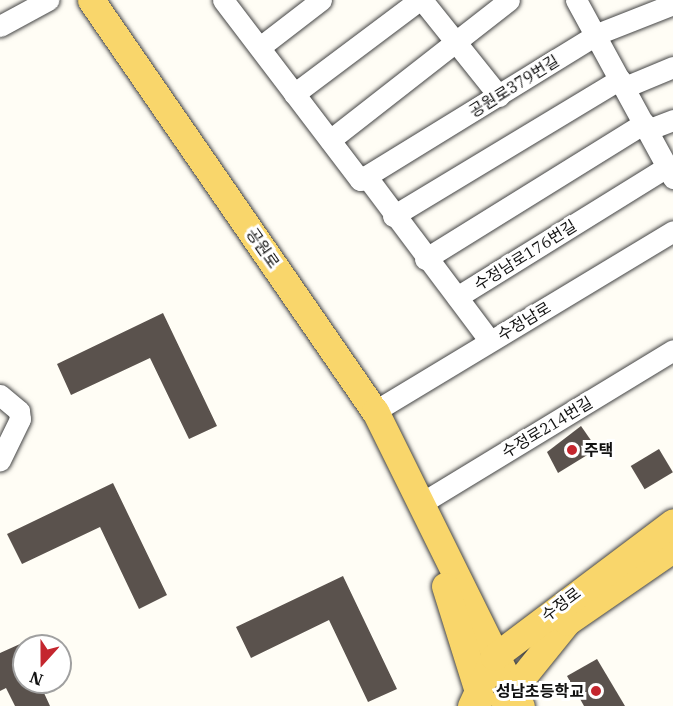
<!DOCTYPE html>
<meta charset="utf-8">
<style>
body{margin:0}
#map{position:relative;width:673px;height:706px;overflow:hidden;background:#fffdf5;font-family:"IBM Plex Serif","Noto Sans KR",serif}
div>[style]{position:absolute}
.building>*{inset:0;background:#5a524d;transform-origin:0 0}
.roads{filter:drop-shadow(0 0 2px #444) drop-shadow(0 0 2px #444)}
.minor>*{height:21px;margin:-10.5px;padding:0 10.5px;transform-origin:10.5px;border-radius:10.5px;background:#fff}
.major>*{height:27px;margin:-13.5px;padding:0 13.5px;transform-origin:13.5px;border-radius:13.5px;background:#f9d66b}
.dots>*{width:16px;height:16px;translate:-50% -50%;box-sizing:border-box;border:3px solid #fff;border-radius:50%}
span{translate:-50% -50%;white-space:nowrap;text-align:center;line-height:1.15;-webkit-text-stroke:6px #fff;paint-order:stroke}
.street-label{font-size:16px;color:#111}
.poi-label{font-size:16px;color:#111;font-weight:700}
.left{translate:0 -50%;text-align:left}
.right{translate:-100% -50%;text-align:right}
.north{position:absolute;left:12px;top:634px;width:60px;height:60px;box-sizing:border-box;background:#fff;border:2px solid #a0a0a0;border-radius:50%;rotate:201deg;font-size:16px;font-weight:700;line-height:24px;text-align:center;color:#111}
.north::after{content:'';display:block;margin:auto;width:21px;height:27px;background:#c4262e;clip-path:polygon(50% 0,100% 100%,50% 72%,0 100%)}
</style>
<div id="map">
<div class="building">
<div style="clip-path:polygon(163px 313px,217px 426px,189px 439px,150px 358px,71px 395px,57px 364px)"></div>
<div style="clip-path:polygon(581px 426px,597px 449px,558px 473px,547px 452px)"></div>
<div style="left:659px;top:449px;width:27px;height:33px;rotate:59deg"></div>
<div style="clip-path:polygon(113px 483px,167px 595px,139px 609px,100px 527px,22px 564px,7px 534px)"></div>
<div style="clip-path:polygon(343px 576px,397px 689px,368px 702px,329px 620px,251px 658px,236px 627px)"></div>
<div style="clip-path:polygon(20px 644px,24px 682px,39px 682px,50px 706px,15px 706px,6px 688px,0 691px,0 653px)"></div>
<div style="clip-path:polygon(597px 659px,625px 706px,584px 706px,567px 676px)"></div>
</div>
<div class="roads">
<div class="minor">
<div style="left:223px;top:0;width:226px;rotate:52.7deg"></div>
<div style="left:360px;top:180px;width:278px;rotate:-31.6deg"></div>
<div style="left:597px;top:34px;width:82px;rotate:-21.5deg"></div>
<div style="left:422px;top:0;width:123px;rotate:51.3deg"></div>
<div style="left:576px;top:0;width:203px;rotate:61.4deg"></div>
<div style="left:0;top:26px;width:55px;rotate:-28.4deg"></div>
<div style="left:260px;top:47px;width:77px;rotate:-37.6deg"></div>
<div style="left:625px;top:87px;width:52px;rotate:-22.6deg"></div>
<div style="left:294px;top:94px;width:156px;rotate:-36.9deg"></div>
<div style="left:647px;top:130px;width:28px;rotate:-21deg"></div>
<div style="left:330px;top:140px;width:227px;rotate:-38deg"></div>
<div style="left:366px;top:176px;width:206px;rotate:53.1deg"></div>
<div style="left:393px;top:216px;width:265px;rotate:-31.1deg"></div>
<div style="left:425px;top:259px;width:258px;rotate:-31.8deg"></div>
<div style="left:457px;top:297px;width:247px;rotate:-31.8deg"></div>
<div style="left:0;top:395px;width:25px;rotate:40deg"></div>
<div style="left:19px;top:411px;width:8px;rotate:83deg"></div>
<div style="left:20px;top:419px;width:46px;rotate:116deg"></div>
<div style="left:375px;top:411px;width:348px;rotate:-31.1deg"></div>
<div style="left:420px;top:504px;width:296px;rotate:-31.3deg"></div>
</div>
<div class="major">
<div style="left:91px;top:0;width:500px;rotate:55.4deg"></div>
<div style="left:375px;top:411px;width:329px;rotate:63.7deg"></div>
<div style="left:445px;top:586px;width:117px;rotate:72.6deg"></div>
<div style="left:504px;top:700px;width:100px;rotate:-51.1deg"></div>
<div style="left:567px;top:622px;width:129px;rotate:-34.6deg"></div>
<div style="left:471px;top:706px;width:54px;rotate:-64.9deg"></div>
<div style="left:494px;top:657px;width:224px;rotate:-37deg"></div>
</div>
</div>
<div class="dots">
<div style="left:572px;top:450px;background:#c4262e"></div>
<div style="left:596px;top:691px;background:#c4262e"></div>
</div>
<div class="street-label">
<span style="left:514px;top:86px;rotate:-32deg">공원로379번길</span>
<span style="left:263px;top:248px;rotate:55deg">공원로</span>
<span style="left:525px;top:255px;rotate:-32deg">수정남로176번길</span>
<span style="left:524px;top:321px;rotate:-31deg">수정남로</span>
<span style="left:547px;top:427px;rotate:-31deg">수정로214번길</span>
<span style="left:561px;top:604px;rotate:-37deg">수정로</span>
</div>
<div class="poi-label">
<span class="left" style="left:584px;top:450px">주택</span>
<span class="right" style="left:584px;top:691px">성남초등학교</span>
</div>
<div class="north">N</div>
</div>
